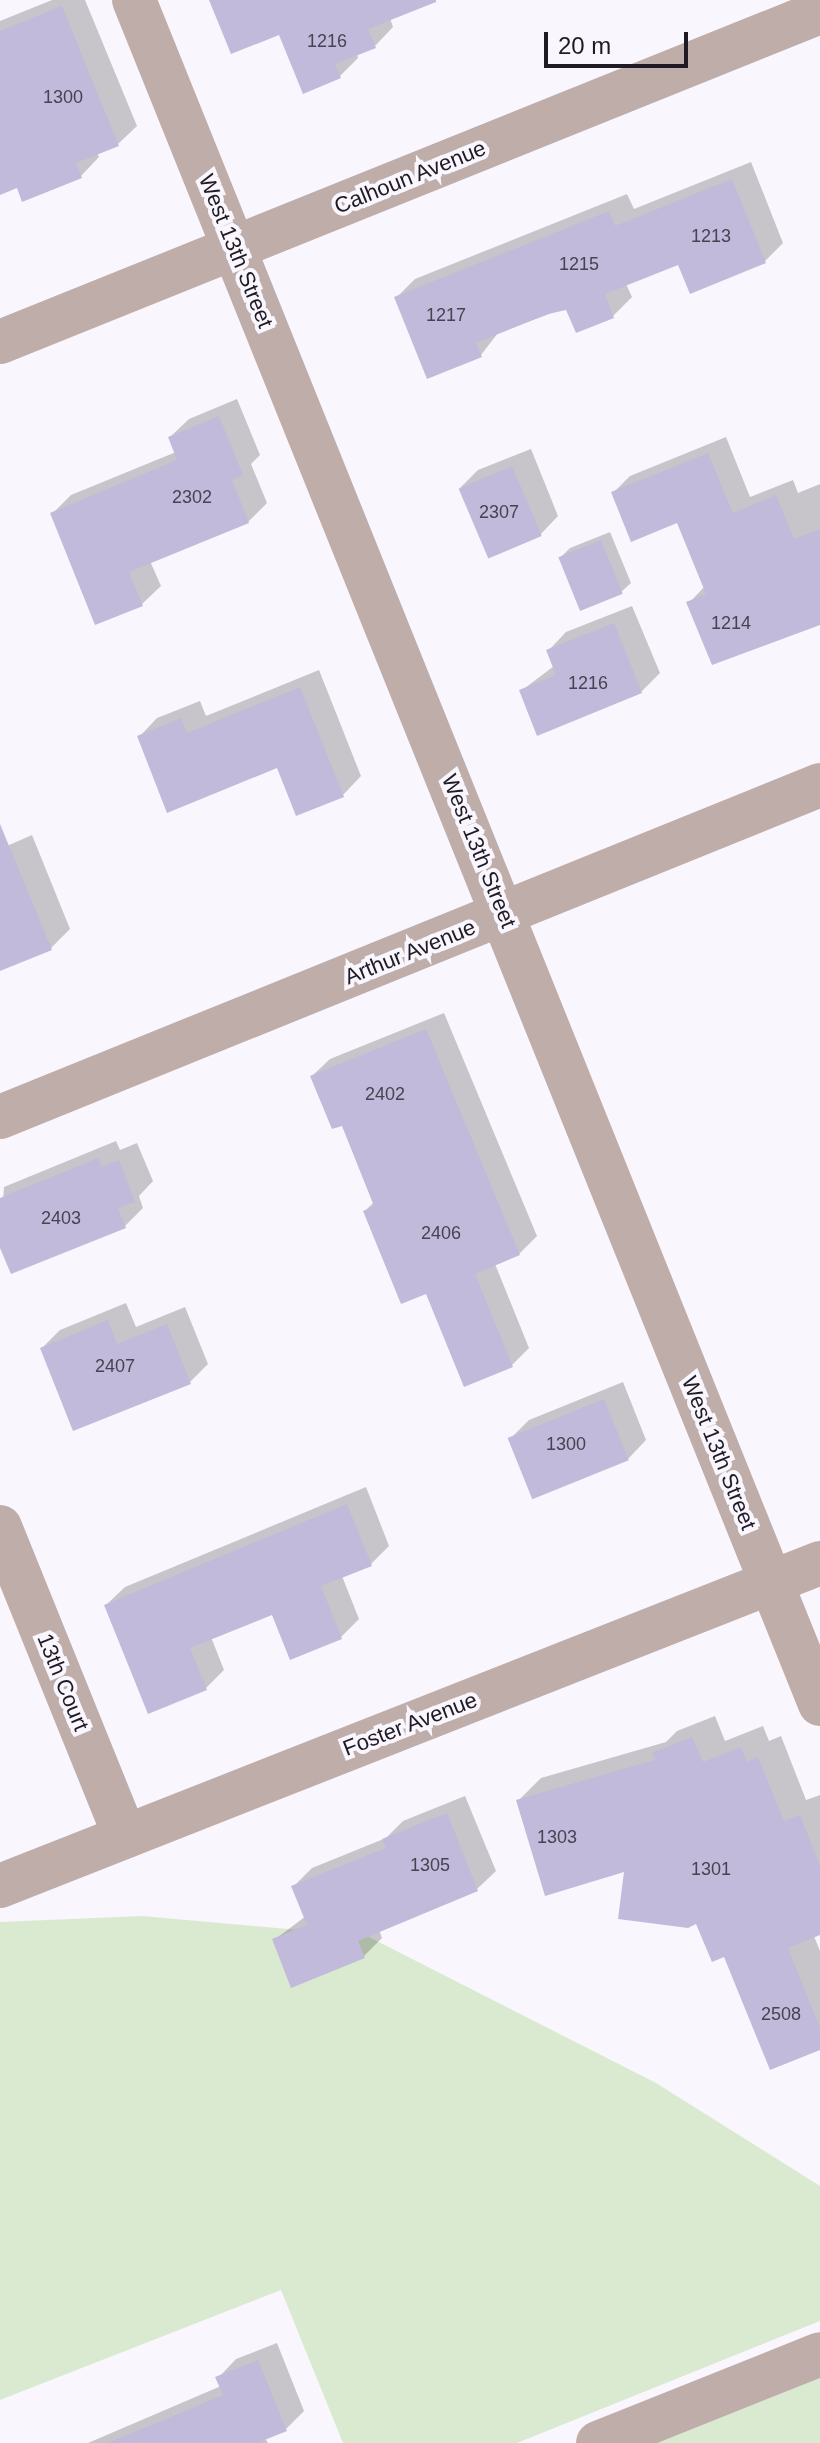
<!DOCTYPE html>
<style>
body{margin:0}
#map{position:relative;width:820px;height:2443px;overflow:hidden;background:#f9f6fd;font-family:Arial,sans-serif}
div>[style]{position:absolute}
.green>*{inset:0;background:#daead1}
.shadow>*{inset:0;background:#0003}
.building>*{inset:0;background:#c1bada;transform-origin:0 0}
.minor>*{height:44px;margin:-22px;padding:0 22px;transform-origin:22px;border-radius:22px;background:#bfadaa}
span{translate:-50% -50%;white-space:nowrap;text-align:center;line-height:1.15;-webkit-text-stroke:8px #f9f6fd;paint-order:stroke}
.number-label{font-size:18px;color:#484252}
.number-label span{-webkit-text-stroke-width:0}
.street-label{font-size:22px;color:#201a25}
.scale{position:absolute;left:544px;top:32px;width:144px;height:36px;box-sizing:border-box;border:4px solid #201a25;border-top:0;padding-left:10px;font-size:24px;line-height:28px;white-space:nowrap;color:#201a25;-webkit-text-stroke:6px #f9f6fd;paint-order:stroke}
</style>
<div id="map">
<div class="green">
<div style="clip-path:polygon(142px 1916px,367px 1936px,656px 2083px,820px 2186px,820px 2321px,517px 2443px,343px 2443px,281px 2290px,0 2400px,0 1922px)"></div>
<div style="clip-path:polygon(820px 2368px,820px 2443px,634px 2443px)"></div>
</div>
<div class="shadow">
<div style="clip-path:polygon(52px 0,85px 0,137px 126px,118px 144px,97px 153px,99px 157px,81px 176px,0 189px,0 21px)"></div>
<div style="clip-path:polygon(211px 0,435px 0,390px 18px,393px 27px,375px 46px,357px 53px,358px 58px,340px 76px,280px 32px)"></div>
<div style="clip-path:polygon(751px 162px,783px 243px,765px 261px,679px 262px,626px 284px,632px 297px,613px 316px,568px 307px,498px 333px,481px 355px,397px 297px,415px 279px,627px 194px,634px 209px)"></div>
<div style="clip-path:polygon(237px 399px,260px 455px,251px 464px,267px 503px,248px 522px,150px 561px,161px 586px,142px 604px,52px 514px,71px 495px,176px 452px,170px 437px,189px 419px)"></div>
<div style="clip-path:polygon(726px 437px,750px 497px,793px 480px,798px 493px,820px 484px,820px 621px,689px 603px,705px 586px,679px 520px,613px 493px,630px 476px)"></div>
<div style="clip-path:polygon(531px 449px,558px 516px,540px 535px,460px 488px,478px 470px)"></div>
<div style="clip-path:polygon(610px 532px,631px 583px,621px 592px,560px 558px,570px 548px)"></div>
<div style="clip-path:polygon(632px 606px,660px 673px,641px 692px,521px 691px,554px 666px,548px 651px,566px 632px)"></div>
<div style="clip-path:polygon(319px 670px,361px 776px,343px 795px,278px 766px,139px 737px,157px 718px,200px 701px,206px 716px)"></div>
<div style="clip-path:polygon(32px 835px,70px 929px,51px 948px,0 970px,0 849px)"></div>
<div style="clip-path:polygon(444px 1013px,537px 1236px,519px 1254px,495px 1264px,529px 1348px,512px 1365px,427px 1291px,365px 1211px,375px 1201px,343px 1123px,312px 1076px,330px 1059px)"></div>
<div style="clip-path:polygon(116px 1141px,120px 1150px,137px 1143px,153px 1181px,139px 1196px,143px 1208px,125px 1226px,0 1242px,4px 1187px)"></div>
<div style="clip-path:polygon(126px 1303px,136px 1327px,185px 1307px,208px 1364px,190px 1382px,42px 1348px,60px 1330px)"></div>
<div style="clip-path:polygon(623px 1382px,646px 1440px,628px 1459px,510px 1439px,529px 1420px)"></div>
<div style="clip-path:polygon(366px 1487px,389px 1546px,371px 1564px,342px 1576px,359px 1619px,341px 1637px,273px 1612px,211px 1637px,224px 1670px,206px 1688px,106px 1605px,125px 1587px)"></div>
<div style="clip-path:polygon(715px 1716px,725px 1741px,763px 1726px,769px 1741px,781px 1736px,806px 1800px,820px 1795px,820px 1933px,814px 1936px,820px 1951px,820px 2048px,698px 1921px,518px 1801px,541px 1778px,666px 1742px,677px 1731px)"></div>
<div style="clip-path:polygon(465px 1796px,496px 1871px,477px 1889px,379px 1930px,382px 1938px,364px 1956px,274px 1940px,306px 1916px,294px 1886px,312px 1868px,386px 1838px,403px 1821px)"></div>
<div style="clip-path:polygon(277px 2343px,304px 2411px,286px 2429px,265px 2438px,268px 2443px,88px 2443px,221px 2386px,218px 2378px,236px 2359px)"></div>
</div>
<div class="building">
<div style="clip-path:polygon(209px 0,436px 0,436px 2px,368px 29px,376px 48px,335px 64px,341px 78px,303px 94px,279px 35px,231px 54px)"></div>
<div style="clip-path:polygon(62px 6px,119px 146px,76px 163px,82px 178px,22px 202px,17px 188px,0 195px,0 31px)"></div>
<div style="clip-path:polygon(732px 179px,766px 263px,690px 294px,678px 265px,605px 294px,614px 318px,576px 333px,566px 310px,548px 314px,476px 343px,482px 357px,427px 379px,394px 297px,609px 211px,615px 226px)"></div>
<div style="clip-path:polygon(219px 416px,243px 475px,232px 480px,249px 523px,129px 572px,143px 606px,95px 625px,50px 513px,177px 460px,168px 437px)"></div>
<div style="clip-path:polygon(708px 453px,733px 513px,776px 495px,794px 539px,820px 529px,820px 625px,712px 665px,686px 602px,706px 594px,677px 523px,631px 542px,611px 492px)"></div>
<div style="left:512px;top:466px;width:76px;height:58px;rotate:67deg"></div>
<div style="left:601px;top:540px;width:58px;height:46px;rotate:68deg"></div>
<div style="clip-path:polygon(614px 623px,642px 693px,537px 736px,519px 690px,556px 675px,546px 650px)"></div>
<div style="clip-path:polygon(300px 687px,344px 797px,296px 816px,277px 768px,167px 813px,137px 736px,181px 718px,187px 733px)"></div>
<div style="clip-path:polygon(0 824px,52px 950px,0 971px)"></div>
<div style="clip-path:polygon(426px 1029px,520px 1255px,475px 1274px,513px 1367px,464px 1387px,426px 1294px,401px 1304px,363px 1211px,374px 1206px,342px 1126px,332px 1129px,310px 1076px)"></div>
<div style="clip-path:polygon(98px 1158px,102px 1167px,119px 1160px,135px 1202px,118px 1208px,126px 1228px,11px 1274px,0 1248px,0 1198px)"></div>
<div style="clip-path:polygon(108px 1320px,117px 1344px,167px 1324px,191px 1384px,73px 1431px,40px 1348px)"></div>
<div style="left:604px;top:1399px;width:66px;height:104px;rotate:68deg"></div>
<div style="clip-path:polygon(347px 1504px,372px 1566px,321px 1586px,342px 1639px,290px 1660px,272px 1615px,190px 1648px,207px 1690px,148px 1714px,104px 1605px)"></div>
<div style="clip-path:polygon(692px 1737px,703px 1762px,741px 1747px,747px 1762px,758px 1757px,784px 1821px,800px 1815px,820px 1866px,820px 1935px,788px 1948px,820px 2028px,820px 2050px,770px 2070px,724px 1957px,712px 1962px,696px 1924px,688px 1928px,618px 1919px,624px 1872px,545px 1896px,516px 1800px,655px 1760px,652px 1753px)"></div>
<div style="clip-path:polygon(447px 1813px,478px 1891px,358px 1941px,365px 1958px,291px 1988px,272px 1939px,307px 1925px,291px 1886px,386px 1848px,382px 1839px)"></div>
<div style="clip-path:polygon(258px 2360px,287px 2431px,257px 2443px,108px 2443px,223px 2395px,215px 2377px)"></div>
</div>
<div class="minor">
<div style="left:134px;top:0;width:1837px;rotate:68.07deg"></div>
<div style="left:0;top:342px;width:884px;rotate:-21.92deg"></div>
<div style="left:0;top:1117px;width:885px;rotate:-22.04deg"></div>
<div style="left:0;top:1527px;width:334px;rotate:68deg"></div>
<div style="left:0;top:1886px;width:881px;rotate:-21.5deg"></div>
<div style="left:598px;top:2443px;width:239px;rotate:-21.8deg"></div>
</div>
<div class="number-label">
<span style="left:327px;top:41px">1216</span>
<span style="left:63px;top:97px">1300</span>
<span style="left:711px;top:236px">1213</span>
<span style="left:579px;top:264px">1215</span>
<span style="left:446px;top:315px">1217</span>
<span style="left:192px;top:497px">2302</span>
<span style="left:499px;top:512px">2307</span>
<span style="left:731px;top:623px">1214</span>
<span style="left:588px;top:683px">1216</span>
<span style="left:385px;top:1094px">2402</span>
<span style="left:61px;top:1218px">2403</span>
<span style="left:441px;top:1233px">2406</span>
<span style="left:115px;top:1366px">2407</span>
<span style="left:566px;top:1444px">1300</span>
<span style="left:557px;top:1837px">1303</span>
<span style="left:430px;top:1865px">1305</span>
<span style="left:711px;top:1869px">1301</span>
<span style="left:781px;top:2014px">2508</span>
</div>
<div class="street-label">
<span style="left:410px;top:177px;rotate:-22deg">Calhoun Avenue</span>
<span style="left:236px;top:251px;rotate:68deg">West 13th Street</span>
<span style="left:479px;top:851px;rotate:68deg">West 13th Street</span>
<span style="left:410px;top:952px;rotate:-22deg">Arthur Avenue</span>
<span style="left:719px;top:1453px;rotate:68deg">West 13th Street</span>
<span style="left:63px;top:1682px;rotate:68deg">13th Court</span>
<span style="left:410px;top:1724px;rotate:-21deg">Foster Avenue</span>
</div>
<div class="scale">20 m</div>
</div>
